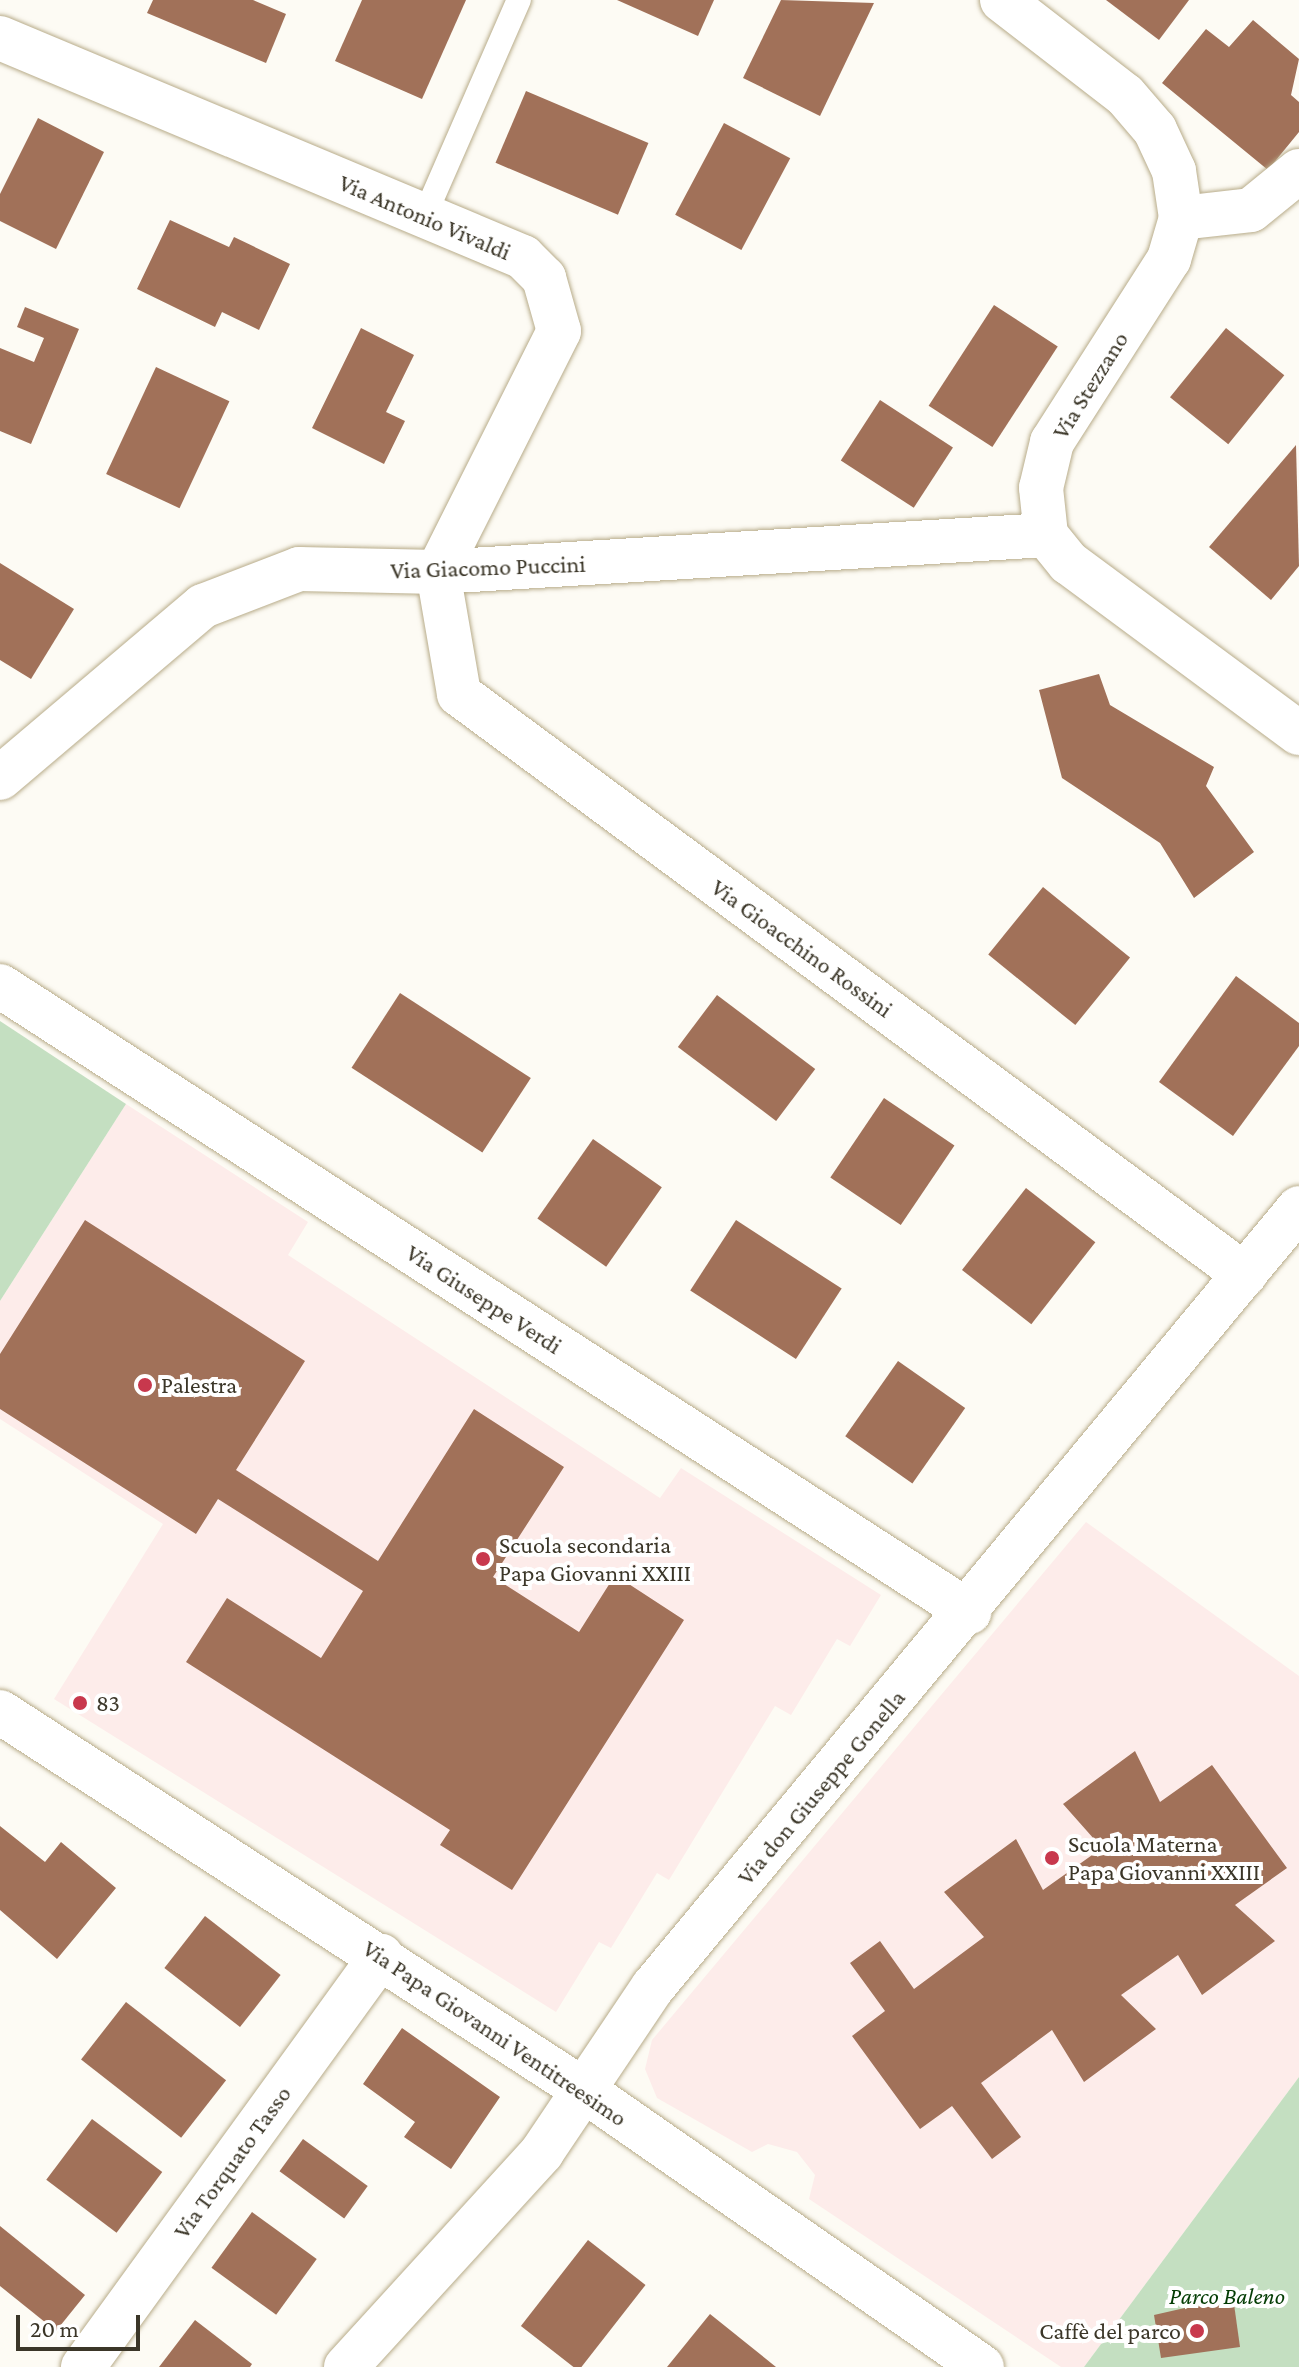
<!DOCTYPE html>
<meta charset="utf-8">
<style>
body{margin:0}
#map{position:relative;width:1299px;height:2367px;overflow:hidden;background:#fdfbf4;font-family:"Crimson Pro",serif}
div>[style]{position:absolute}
.education>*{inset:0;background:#fdecea}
.green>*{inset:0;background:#c4dfc1}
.building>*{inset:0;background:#a17159;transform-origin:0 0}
.roads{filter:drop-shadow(0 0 2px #b8ac8a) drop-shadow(0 0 2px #b8ac8a)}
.lane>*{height:24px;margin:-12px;padding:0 12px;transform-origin:12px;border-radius:12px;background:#fff}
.street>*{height:44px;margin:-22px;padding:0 22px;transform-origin:22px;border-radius:22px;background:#fff}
.secondary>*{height:44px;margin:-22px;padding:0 22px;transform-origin:22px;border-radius:22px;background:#fff}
.dots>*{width:22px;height:22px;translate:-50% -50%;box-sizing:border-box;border:4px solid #fff;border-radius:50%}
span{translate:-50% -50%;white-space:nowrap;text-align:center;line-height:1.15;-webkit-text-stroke:8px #fff;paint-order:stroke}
.street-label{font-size:24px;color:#3b3628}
.poi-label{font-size:24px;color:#3b3628}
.left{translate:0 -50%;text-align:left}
.right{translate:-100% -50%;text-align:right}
.park-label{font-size:24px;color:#033c04;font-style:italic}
.scale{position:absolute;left:16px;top:2315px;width:124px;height:36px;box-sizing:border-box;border:4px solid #3b3628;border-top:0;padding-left:10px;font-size:24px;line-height:28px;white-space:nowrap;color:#3b3628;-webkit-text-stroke:6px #fff;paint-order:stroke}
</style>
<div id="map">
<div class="education">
<div style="clip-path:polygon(126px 1104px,308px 1222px,288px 1255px,660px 1498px,681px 1468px,881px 1595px,850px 1646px,837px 1639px,791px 1715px,775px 1706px,669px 1880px,657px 1873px,611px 1948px,599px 1942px,556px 2012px,54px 1699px,163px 1524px,0 1419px,0 1301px)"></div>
<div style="clip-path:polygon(1086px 1522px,1299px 1676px,1299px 2077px,1084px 2367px,1061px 2367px,809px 2199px,815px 2175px,797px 2152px,768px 2144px,752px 2152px,657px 2098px,645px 2069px,652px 2040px)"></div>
</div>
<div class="green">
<div style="clip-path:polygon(0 1021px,126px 1104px,0 1301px)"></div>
<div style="clip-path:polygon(1299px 2077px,1299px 2367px,1084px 2367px)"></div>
</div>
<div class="building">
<div style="clip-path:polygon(153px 0,253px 0,286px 14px,266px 63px,147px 13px)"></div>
<div style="clip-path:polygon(362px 0,466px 0,422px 99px,335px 61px)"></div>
<div style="clip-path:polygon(617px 0,714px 0,698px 36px)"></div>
<div style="clip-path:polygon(781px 0,874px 3px,820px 116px,743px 78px)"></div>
<div style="clip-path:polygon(1106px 0,1189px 0,1159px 40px)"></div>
<div style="clip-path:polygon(1253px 20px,1299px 59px,1291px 95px,1299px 102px,1299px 132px,1268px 170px,1162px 83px,1206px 29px,1229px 47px)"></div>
<div style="left:526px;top:91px;width:133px;height:78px;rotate:23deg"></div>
<div style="clip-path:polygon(38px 118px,104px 152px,56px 249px,0 221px,0 194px)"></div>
<div style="left:724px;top:123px;width:75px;height:104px;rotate:28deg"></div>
<div style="clip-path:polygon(170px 220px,229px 247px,234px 237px,290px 264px,259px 330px,222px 312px,215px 327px,137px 289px)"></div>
<div style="left:994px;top:305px;width:76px;height:120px;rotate:33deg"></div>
<div style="clip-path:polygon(25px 307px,79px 329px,31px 444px,0 431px,0 348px,34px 362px,44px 338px,17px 327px)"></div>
<div style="clip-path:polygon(361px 328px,414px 355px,386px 412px,405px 421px,384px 464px,312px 428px)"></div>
<div style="left:1226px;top:328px;width:75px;height:89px;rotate:39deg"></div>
<div style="left:156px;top:367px;width:81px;height:118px;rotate:25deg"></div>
<div style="left:880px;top:400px;width:87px;height:72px;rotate:33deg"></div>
<div style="clip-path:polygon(1296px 445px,1299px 566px,1271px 600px,1209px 547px)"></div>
<div style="clip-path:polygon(0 563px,74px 609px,31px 679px,0 660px)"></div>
<div style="clip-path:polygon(1099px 674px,1110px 705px,1214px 767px,1206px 786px,1254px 852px,1194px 898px,1160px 843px,1062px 778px,1039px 690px)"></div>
<div style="left:1043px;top:887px;width:112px;height:87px;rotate:39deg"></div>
<div style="clip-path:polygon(1236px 976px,1299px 1023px,1299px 1046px,1233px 1136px,1159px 1082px)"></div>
<div style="left:400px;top:993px;width:156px;height:89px;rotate:33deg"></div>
<div style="left:717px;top:995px;width:123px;height:65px;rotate:37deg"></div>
<div style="left:884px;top:1098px;width:85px;height:96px;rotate:34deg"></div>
<div style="left:593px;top:1139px;width:84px;height:97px;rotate:35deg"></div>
<div style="left:1026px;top:1188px;width:88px;height:104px;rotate:38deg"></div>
<div style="clip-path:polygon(85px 1220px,305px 1361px,236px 1470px,378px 1561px,474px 1409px,564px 1467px,493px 1577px,579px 1632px,615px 1575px,684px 1620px,512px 1890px,440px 1845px,450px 1830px,186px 1662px,227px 1598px,321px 1658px,363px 1591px,218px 1499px,196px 1534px,0 1409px,0 1354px)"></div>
<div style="left:736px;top:1220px;width:126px;height:84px;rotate:33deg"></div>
<div style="left:898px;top:1361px;width:82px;height:92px;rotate:35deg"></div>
<div style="clip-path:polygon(1135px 1751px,1160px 1802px,1212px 1765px,1287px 1868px,1235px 1905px,1275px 1941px,1202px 1995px,1178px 1955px,1121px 1995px,1156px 2029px,1084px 2082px,1052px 2030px,981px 2083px,1021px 2137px,992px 2159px,952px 2106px,920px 2129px,852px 2036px,885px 2011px,850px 1963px,880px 1941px,914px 1989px,984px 1937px,944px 1892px,1016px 1839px,1043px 1890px,1102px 1848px,1063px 1804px)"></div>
<div style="clip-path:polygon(0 1826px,45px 1862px,61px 1842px,116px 1888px,57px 1959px,0 1910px)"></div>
<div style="left:205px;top:1916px;width:96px;height:66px;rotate:38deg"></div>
<div style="left:126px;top:2002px;width:127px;height:73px;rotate:38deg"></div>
<div style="clip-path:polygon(402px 2028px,500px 2097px,451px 2169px,404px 2137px,415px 2122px,363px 2084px)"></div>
<div style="left:92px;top:2119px;width:88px;height:76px;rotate:37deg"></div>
<div style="left:303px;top:2139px;width:80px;height:40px;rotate:36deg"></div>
<div style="left:252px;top:2212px;width:80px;height:69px;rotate:36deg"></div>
<div style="clip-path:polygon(0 2226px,85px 2295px,56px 2331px,0 2286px)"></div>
<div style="left:588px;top:2240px;width:73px;height:109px;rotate:38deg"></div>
<div style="clip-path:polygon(1233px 2297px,1240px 2347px,1161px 2358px,1154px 2315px)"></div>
<div style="clip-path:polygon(710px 2314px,776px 2367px,667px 2367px)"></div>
<div style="clip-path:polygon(195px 2320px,252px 2364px,250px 2367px,159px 2367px)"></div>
</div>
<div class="roads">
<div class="lane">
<div style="left:424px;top:217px;width:237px;rotate:-66.4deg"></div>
</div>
<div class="street">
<div style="left:1002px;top:0;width:155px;rotate:37.7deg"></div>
<div style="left:1125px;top:95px;width:46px;rotate:49.4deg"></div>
<div style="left:1155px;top:130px;width:45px;rotate:65.1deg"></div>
<div style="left:1174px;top:171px;width:48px;rotate:81.5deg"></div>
<div style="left:1181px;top:218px;width:43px;rotate:106.3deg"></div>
<div style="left:1169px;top:259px;width:217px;rotate:122.6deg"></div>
<div style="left:1052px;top:442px;width:47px;rotate:103.4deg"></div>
<div style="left:1041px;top:488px;width:47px;rotate:83.9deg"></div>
<div style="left:1046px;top:535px;width:36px;rotate:51deg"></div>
<div style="left:1069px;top:563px;width:286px;rotate:36.5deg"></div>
<div style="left:0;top:38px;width:567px;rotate:22.72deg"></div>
<div style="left:523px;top:257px;width:30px;rotate:45deg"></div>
<div style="left:544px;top:278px;width:55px;rotate:74.2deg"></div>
<div style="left:559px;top:331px;width:270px;rotate:116.7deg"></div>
<div style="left:1181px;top:218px;width:70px;rotate:-6.5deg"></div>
<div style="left:1251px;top:210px;width:62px;rotate:-39.1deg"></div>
<div style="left:438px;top:572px;width:124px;rotate:80.2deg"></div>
<div style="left:459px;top:694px;width:977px;rotate:36.47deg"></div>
<div style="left:0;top:778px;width:266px;rotate:-40.3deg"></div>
<div style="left:203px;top:606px;width:103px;rotate:-21.1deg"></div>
<div style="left:299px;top:569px;width:139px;rotate:1.2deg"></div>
<div style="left:438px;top:572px;width:609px;rotate:-3.48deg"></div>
<div style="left:0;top:986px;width:1154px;rotate:32.86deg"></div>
<div style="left:83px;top:2367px;width:508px;rotate:-54.06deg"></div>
<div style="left:346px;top:2367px;width:291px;rotate:-47.6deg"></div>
<div style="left:542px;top:2152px;width:199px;rotate:-56.1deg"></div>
<div style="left:653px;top:1987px;width:1012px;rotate:-50.33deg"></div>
</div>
<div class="secondary">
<div style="left:0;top:1712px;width:693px;rotate:32.93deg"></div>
<div style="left:582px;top:2089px;width:487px;rotate:34.8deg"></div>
</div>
</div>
<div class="dots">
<div style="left:145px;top:1385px;background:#c8384d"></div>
<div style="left:483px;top:1559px;background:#c8384d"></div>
<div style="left:80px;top:1703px;background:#c8384d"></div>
<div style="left:1052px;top:1858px;background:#c8384d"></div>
<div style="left:1197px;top:2331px;background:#c8384d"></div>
</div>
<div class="street-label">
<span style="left:425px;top:217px;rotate:23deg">Via Antonio Vivaldi</span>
<span style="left:1090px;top:385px;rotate:-58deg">Via Stezzano</span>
<span style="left:488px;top:567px;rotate:-2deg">Via Giacomo Puccini</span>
<span style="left:802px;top:948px;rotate:36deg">Via Gioacchino Rossini</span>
<span style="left:484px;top:1299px;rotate:33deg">Via Giuseppe Verdi</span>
<span style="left:821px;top:1787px;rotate:-50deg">Via don Giuseppe Gonella</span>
<span style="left:495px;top:2033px;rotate:34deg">Via Papa Giovanni Ventitreesimo</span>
<span style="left:232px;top:2162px;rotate:-54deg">Via Torquato Tasso</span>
</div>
<div class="poi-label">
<span class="left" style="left:161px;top:1385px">Palestra</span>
<span class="left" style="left:499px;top:1559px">Scuola secondaria<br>Papa Giovanni XXIII</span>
<span class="left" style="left:96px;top:1703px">83</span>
<span class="left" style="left:1068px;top:1858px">Scuola Materna<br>Papa Giovanni XXIII</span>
<span class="right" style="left:1181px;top:2331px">Caffè del parco</span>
</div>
<div class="park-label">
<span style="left:1227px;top:2296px">Parco Baleno</span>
</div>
<div class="scale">20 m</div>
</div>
